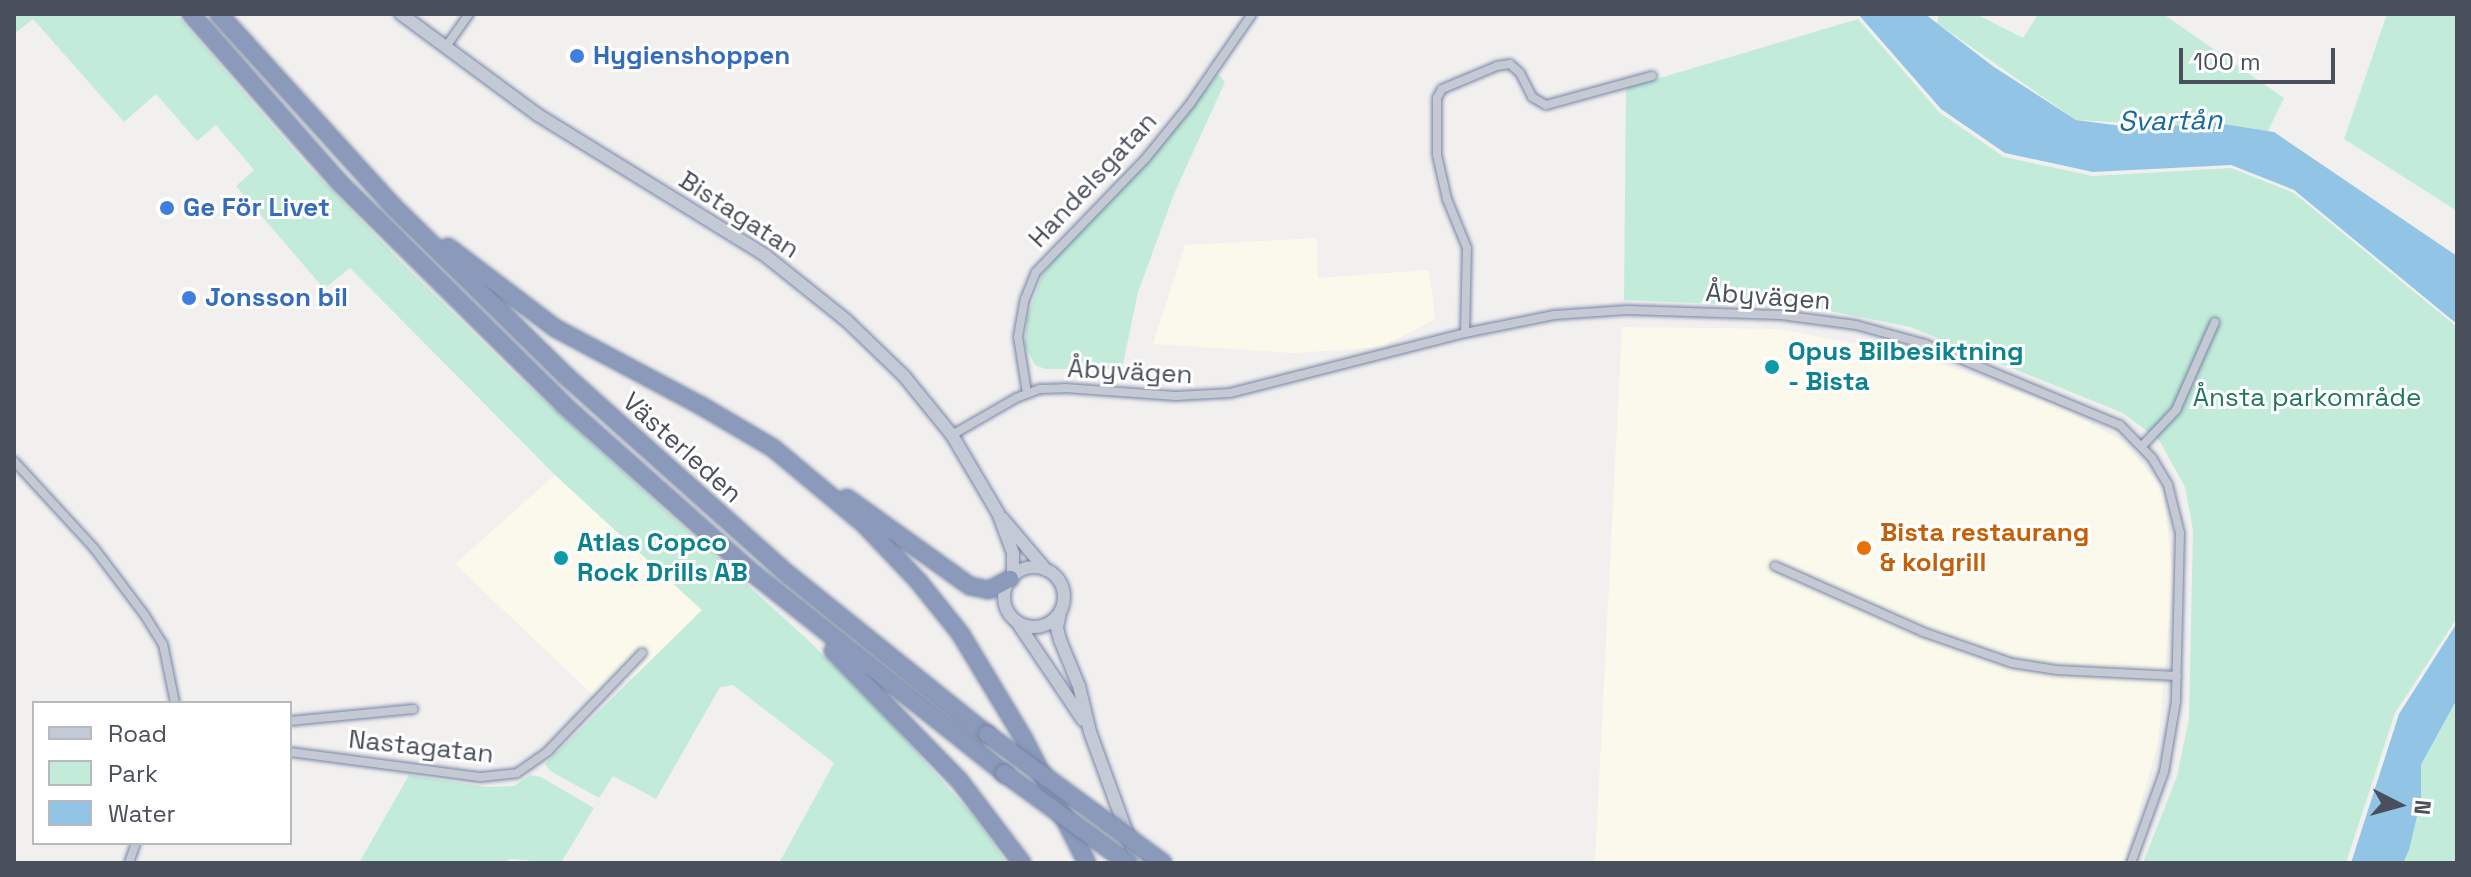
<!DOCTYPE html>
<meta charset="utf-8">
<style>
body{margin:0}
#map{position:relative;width:2471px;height:877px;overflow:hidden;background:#f2f0ef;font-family:"Space Grotesk",sans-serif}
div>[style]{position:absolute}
.commercial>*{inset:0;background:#fbf9eb}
.green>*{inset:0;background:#c2ecd9}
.water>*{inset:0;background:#92c5e5}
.roads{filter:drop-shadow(0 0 2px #7685a6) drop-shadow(0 0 2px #7685a6)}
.street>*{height:8px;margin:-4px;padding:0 4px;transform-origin:4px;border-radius:4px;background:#c4c9d3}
.secondary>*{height:12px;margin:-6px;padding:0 6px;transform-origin:6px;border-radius:6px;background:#c4c9d6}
.secondary>.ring{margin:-6px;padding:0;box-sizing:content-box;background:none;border:12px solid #c4c9d6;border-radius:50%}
.highway>*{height:16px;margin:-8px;padding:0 8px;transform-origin:8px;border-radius:8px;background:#8b9aba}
.bridges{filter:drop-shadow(0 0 2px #7685a6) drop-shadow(0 0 2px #7685a6)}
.highway-bridge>*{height:16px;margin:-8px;padding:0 8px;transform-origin:8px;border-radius:8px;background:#8b9aba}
.dots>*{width:22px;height:22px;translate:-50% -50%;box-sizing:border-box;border:4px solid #fff;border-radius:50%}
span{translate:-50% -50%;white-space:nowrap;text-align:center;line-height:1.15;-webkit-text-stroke:6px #fff;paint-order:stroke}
.shop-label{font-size:26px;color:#366cbe;font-weight:700}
.left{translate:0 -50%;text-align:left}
.street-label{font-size:26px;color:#494f5b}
.culture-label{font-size:26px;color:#0d838f;font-weight:700}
.park-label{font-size:26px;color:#1f775a}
.food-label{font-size:26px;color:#c56008;font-weight:700}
.water-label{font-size:28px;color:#186b9f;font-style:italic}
.frame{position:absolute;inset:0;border:16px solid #494f5b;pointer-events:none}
.legend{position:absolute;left:32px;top:701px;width:260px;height:144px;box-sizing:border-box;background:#fff;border:2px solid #b6b9bd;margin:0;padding:10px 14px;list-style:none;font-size:24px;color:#494f5b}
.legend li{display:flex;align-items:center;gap:16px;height:40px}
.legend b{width:40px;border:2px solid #b6b9bd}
.north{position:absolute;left:2359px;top:765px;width:80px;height:80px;-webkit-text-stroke:6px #fff;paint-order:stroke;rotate:96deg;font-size:22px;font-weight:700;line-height:32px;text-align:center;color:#494f5b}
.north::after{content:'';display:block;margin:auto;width:28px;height:36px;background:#494f5b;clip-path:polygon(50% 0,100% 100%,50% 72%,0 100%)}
.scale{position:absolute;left:2179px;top:48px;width:156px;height:36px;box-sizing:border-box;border:4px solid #494f5b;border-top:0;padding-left:10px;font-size:24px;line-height:28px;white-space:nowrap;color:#494f5b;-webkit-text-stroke:6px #fff;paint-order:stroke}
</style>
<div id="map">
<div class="commercial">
<div style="clip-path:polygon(1317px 238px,1318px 278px,1429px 270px,1435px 319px,1382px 347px,1294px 353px,1153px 344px,1185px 245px)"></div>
<div style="clip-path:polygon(1622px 327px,1777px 329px,1913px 354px,2057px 405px,2122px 441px,2163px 488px,2173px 579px,2158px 742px,2124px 863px,1595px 863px)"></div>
<div style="clip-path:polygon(555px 475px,702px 611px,641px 673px,595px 697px,455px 564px)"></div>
</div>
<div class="green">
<div style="clip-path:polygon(14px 14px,176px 14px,304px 162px,408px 269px,515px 374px,808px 640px,889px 721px,975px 818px,1007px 863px,779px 863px,834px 763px,733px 685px,720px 687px,656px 799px,613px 776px,599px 798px,550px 771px,545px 764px,702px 610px,555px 475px,350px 268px,324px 289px,236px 186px,254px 170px,216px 125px,197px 141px,156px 94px,124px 122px,33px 19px,14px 34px)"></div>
<div style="clip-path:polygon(1939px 14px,1976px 14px,2023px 38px,2038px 14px,2163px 14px,2284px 98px,2268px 131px,2076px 120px,1937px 23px)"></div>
<div style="clip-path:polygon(2387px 14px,2457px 14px,2457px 211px,2344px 139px)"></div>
<div style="clip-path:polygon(1858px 19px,1940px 113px,2004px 157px,2093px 176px,2231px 168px,2294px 193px,2457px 327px,2457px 618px,2395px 713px,2346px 863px,2143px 863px,2177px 776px,2189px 719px,2193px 530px,2185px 487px,2159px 440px,2123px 413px,1910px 327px,1815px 308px,1624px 300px,1626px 88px)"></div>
<div style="clip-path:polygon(1218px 74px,1225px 82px,1174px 194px,1138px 292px,1122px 369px,1045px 369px,1035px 365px,1025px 346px,1027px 318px,1043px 273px,1067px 243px,1148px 162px)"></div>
<div style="clip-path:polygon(2457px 699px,2457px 863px,2403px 863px,2421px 799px,2421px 765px)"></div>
<div style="clip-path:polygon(409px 775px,486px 787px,514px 786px,530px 775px,541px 777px,594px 808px,561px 863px,511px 859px,499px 863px,359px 863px)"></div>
</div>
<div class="water">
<div style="clip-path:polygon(1858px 14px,1925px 14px,1994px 67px,2076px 120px,2137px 128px,2184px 125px,2197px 120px,2274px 132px,2457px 256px,2457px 324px,2294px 190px,2231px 165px,2093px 172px,2005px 153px,1941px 109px)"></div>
<div style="clip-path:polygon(2457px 623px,2457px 699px,2421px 765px,2421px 799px,2409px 850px,2403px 863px,2351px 863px,2399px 714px)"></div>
</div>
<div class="roads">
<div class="street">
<div style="left:445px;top:48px;width:42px;rotate:-54.8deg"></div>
<div style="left:1465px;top:333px;width:85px;rotate:-88.7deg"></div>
<div style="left:1467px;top:248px;width:53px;rotate:-112.2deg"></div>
<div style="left:1447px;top:199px;width:45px;rotate:-102.8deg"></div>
<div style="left:1437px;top:155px;width:57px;rotate:-90deg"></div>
<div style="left:1437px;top:98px;width:10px;rotate:-61deg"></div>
<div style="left:1442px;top:89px;width:60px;rotate:-22.7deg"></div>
<div style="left:1497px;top:66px;width:13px;rotate:-9deg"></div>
<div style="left:1510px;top:64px;width:13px;rotate:42deg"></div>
<div style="left:1520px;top:73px;width:27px;rotate:63deg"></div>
<div style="left:1532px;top:97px;width:16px;rotate:30deg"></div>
<div style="left:1546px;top:105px;width:110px;rotate:-15.3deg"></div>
<div style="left:1027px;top:393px;width:57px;rotate:-99.1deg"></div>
<div style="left:1018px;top:337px;width:39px;rotate:-80deg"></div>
<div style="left:1025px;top:299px;width:29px;rotate:-68deg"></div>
<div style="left:1036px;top:272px;width:158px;rotate:-46deg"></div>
<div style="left:1146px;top:158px;width:70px;rotate:-50.8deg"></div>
<div style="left:1190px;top:104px;width:109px;rotate:-55.4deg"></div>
<div style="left:952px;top:435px;width:74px;rotate:-30deg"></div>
<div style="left:1016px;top:398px;width:26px;rotate:-21deg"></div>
<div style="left:1040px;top:389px;width:25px;rotate:-2deg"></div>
<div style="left:1065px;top:388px;width:111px;rotate:4.1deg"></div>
<div style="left:1176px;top:396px;width:54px;rotate:-3.2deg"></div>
<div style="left:1230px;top:393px;width:243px;rotate:-14.3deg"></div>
<div style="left:1465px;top:333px;width:91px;rotate:-11.4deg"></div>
<div style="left:1554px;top:315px;width:73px;rotate:-3.9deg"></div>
<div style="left:1627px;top:310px;width:154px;rotate:1.9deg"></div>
<div style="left:1781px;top:315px;width:76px;rotate:7.6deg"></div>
<div style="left:1856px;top:325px;width:72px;rotate:15.4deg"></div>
<div style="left:1925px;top:344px;width:211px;rotate:22.6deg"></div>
<div style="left:2120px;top:425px;width:46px;rotate:45.9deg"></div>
<div style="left:2152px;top:458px;width:31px;rotate:59deg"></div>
<div style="left:2168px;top:485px;width:49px;rotate:76deg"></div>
<div style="left:2180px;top:533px;width:168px;rotate:91.4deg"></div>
<div style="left:2176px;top:701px;width:72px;rotate:99.6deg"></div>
<div style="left:2164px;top:772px;width:97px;rotate:109.9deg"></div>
<div style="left:2142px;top:446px;width:50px;rotate:-46.6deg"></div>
<div style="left:2176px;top:410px;width:96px;rotate:-66.1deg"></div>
<div style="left:14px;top:461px;width:118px;rotate:47.4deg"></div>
<div style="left:94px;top:548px;width:83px;rotate:52.9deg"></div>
<div style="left:144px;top:614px;width:36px;rotate:58deg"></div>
<div style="left:163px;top:644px;width:60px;rotate:78.5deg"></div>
<div style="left:1775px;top:566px;width:162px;rotate:24deg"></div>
<div style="left:1923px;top:632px;width:94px;rotate:19.2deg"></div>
<div style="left:2012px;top:663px;width:45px;rotate:9deg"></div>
<div style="left:2056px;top:670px;width:121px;rotate:2.8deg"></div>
<div style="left:290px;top:721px;width:124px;rotate:-5.6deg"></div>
<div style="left:290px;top:752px;width:193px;rotate:7.5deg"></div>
<div style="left:481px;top:777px;width:36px;rotate:-6deg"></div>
<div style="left:517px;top:773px;width:38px;rotate:-35deg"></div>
<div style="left:548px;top:751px;width:136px;rotate:-46.2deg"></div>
<div style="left:129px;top:863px;width:21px;rotate:-71deg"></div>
</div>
<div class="secondary">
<div style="left:401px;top:14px;width:170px;rotate:36.4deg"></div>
<div style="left:538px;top:115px;width:268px;rotate:31.7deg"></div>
<div style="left:766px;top:256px;width:102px;rotate:38.7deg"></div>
<div style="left:846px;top:320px;width:81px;rotate:44deg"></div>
<div style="left:904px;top:376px;width:76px;rotate:50.9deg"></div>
<div style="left:952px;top:435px;width:91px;rotate:59.5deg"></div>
<div style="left:998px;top:513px;width:43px;rotate:69.4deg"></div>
<div style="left:1013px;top:553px;width:21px;rotate:90deg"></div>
<div style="left:1002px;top:518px;width:68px;rotate:49.8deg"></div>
<div class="ring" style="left:1004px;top:567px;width:48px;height:48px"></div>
<div style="left:1060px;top:612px;width:16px;rotate:101deg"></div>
<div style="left:1057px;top:628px;width:12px;rotate:76deg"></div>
<div style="left:1060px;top:640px;width:50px;rotate:67.6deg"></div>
<div style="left:1079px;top:686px;width:47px;rotate:76.6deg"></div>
<div style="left:1090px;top:732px;width:140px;rotate:69.9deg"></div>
<div style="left:1017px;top:622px;width:118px;rotate:56deg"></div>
</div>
<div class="highway">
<div style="left:191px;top:14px;width:225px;rotate:48.6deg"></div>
<div style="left:340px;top:183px;width:315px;rotate:44.7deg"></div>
<div style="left:564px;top:405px;width:254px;rotate:41.7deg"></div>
<div style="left:754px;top:574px;width:320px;rotate:38.5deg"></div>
<div style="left:219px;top:14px;width:258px;rotate:47.8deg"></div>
<div style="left:392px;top:205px;width:243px;rotate:44.5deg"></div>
<div style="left:565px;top:375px;width:300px;rotate:41.8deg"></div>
<div style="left:789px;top:575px;width:254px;rotate:38.8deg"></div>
<div style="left:448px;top:247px;width:134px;rotate:37.1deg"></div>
<div style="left:555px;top:328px;width:164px;rotate:28deg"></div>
<div style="left:700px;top:405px;width:85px;rotate:30.5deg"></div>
<div style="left:773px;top:448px;width:120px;rotate:39.9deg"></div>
<div style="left:865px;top:525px;width:79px;rotate:46.5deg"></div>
<div style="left:919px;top:582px;width:65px;rotate:51.2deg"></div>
<div style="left:960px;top:633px;width:124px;rotate:58.9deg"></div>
<div style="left:1024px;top:739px;width:139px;rotate:63.1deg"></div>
<div style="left:847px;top:498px;width:151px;rotate:35.6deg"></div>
<div style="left:970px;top:586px;width:19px;rotate:12deg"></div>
<div style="left:989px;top:590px;width:24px;rotate:-28deg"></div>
<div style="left:833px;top:651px;width:180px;rotate:45.7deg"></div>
<div style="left:959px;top:780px;width:104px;rotate:52.8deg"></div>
</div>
</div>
<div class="bridges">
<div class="highway-bridge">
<div style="left:987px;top:734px;width:218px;rotate:36.2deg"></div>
<div style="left:1004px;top:773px;width:153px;rotate:36deg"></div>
</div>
</div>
<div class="dots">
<div style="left:577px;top:56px;background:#3f7fe0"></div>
<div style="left:167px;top:208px;background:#3f7fe0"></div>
<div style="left:189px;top:298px;background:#3f7fe0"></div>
<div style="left:1772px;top:367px;background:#0f9aa8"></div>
<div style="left:1864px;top:548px;background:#e8710a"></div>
<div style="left:561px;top:558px;background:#0f9aa8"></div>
</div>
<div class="shop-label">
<span class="left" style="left:593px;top:56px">Hygienshoppen</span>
<span class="left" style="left:183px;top:208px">Ge För Livet</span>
<span class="left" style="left:205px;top:298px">Jonsson bil</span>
</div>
<div class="street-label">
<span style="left:1093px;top:180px;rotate:-47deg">Handelsgatan</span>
<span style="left:739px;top:215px;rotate:33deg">Bistagatan</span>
<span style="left:1768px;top:297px;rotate:4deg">Åbyvägen</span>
<span style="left:1130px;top:372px;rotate:3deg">Åbyvägen</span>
<span style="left:682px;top:448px;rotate:42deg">Västerleden</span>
<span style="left:421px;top:747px;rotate:6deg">Nastagatan</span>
</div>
<div class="culture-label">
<span class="left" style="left:1788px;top:367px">Opus Bilbesiktning<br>- Bista</span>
<span class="left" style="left:577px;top:558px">Atlas Copco<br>Rock Drills AB</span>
</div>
<div class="park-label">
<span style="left:2307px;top:398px">Ånsta parkområde</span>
</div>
<div class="food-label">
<span class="left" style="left:1880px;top:548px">Bista restaurang<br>&amp; kolgrill</span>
</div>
<div class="water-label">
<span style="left:2170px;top:120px;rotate:-1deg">Svartån</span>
</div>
<div class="frame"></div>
<ul class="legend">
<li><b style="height:10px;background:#c4c9d6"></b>Road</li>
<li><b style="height:22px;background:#c2ecd9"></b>Park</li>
<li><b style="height:22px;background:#92c5e5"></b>Water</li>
</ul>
<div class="north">N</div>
<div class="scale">100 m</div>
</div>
